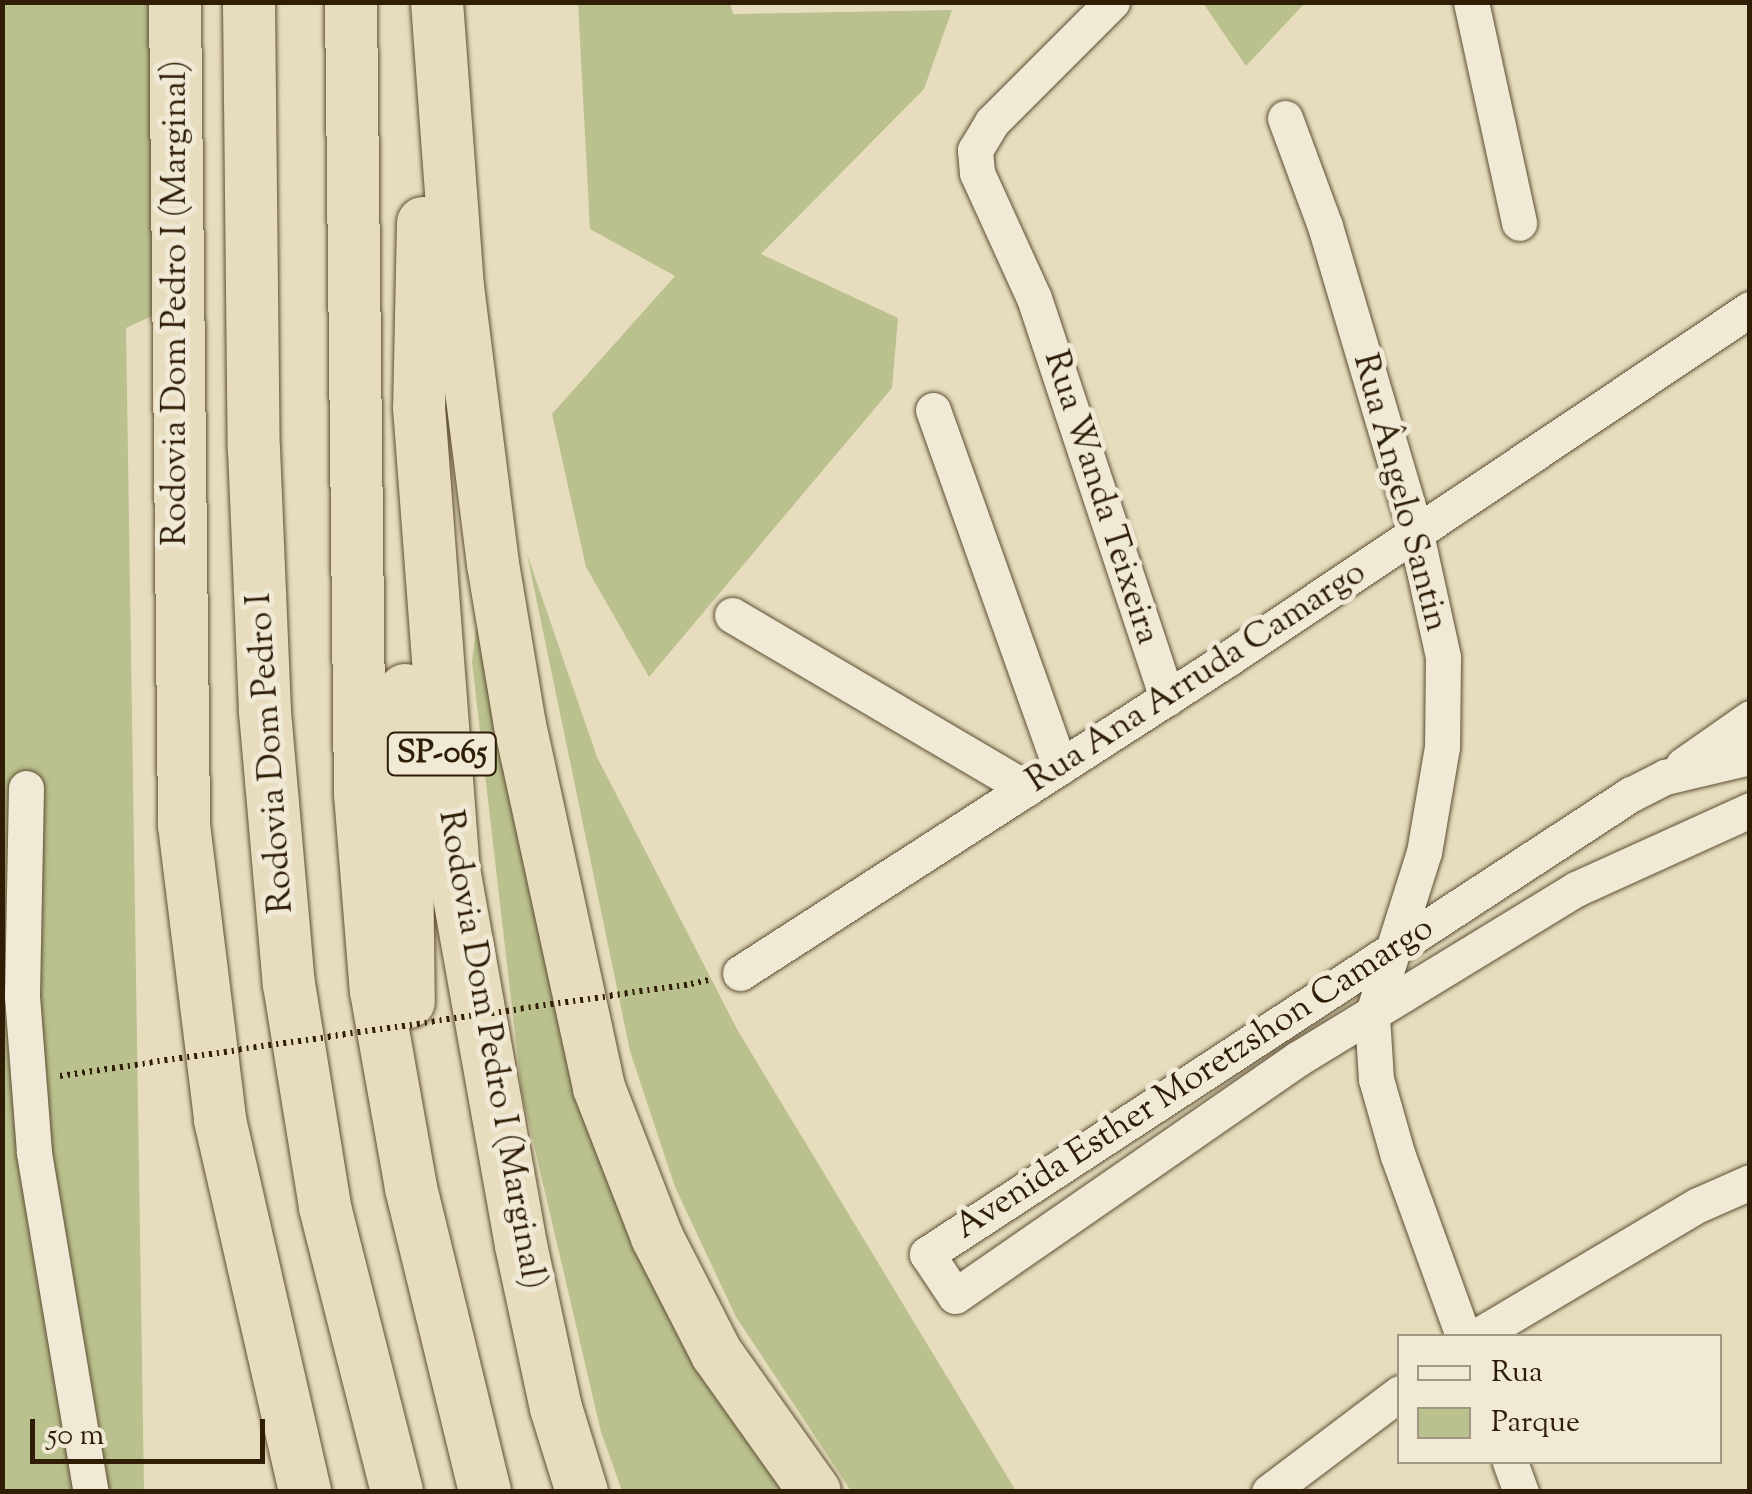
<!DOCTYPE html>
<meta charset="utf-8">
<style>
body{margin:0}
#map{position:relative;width:1752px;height:1494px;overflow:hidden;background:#e7ddbe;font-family:"Sorts Mill Goudy",serif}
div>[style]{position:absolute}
.green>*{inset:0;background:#bac08e}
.path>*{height:6px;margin-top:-3px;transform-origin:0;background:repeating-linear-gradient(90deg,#2f1e05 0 2.5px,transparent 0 7.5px)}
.roads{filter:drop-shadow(0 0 2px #5d4e33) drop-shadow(0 0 2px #5d4e33)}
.minor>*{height:35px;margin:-17.5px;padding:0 17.5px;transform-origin:17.5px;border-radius:17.5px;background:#efe9d5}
.highway>*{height:52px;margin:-26px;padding:0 26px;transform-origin:26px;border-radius:26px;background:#e7ddbe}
.path-bridge>*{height:6px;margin-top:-3px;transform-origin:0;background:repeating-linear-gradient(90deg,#2f1e05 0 2.5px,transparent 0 7.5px)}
span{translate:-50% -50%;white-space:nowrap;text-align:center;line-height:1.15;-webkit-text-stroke:10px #efe9d5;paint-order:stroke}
.shield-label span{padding:2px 8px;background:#efe9d5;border:2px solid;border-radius:8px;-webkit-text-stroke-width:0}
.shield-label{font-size:32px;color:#2f1e05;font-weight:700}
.street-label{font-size:35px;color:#2f1e05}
.frame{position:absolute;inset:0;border:5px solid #2f1e05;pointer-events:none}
.legend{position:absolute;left:1397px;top:1334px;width:325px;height:130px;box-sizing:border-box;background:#efe9d5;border:2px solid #a29882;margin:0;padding:12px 18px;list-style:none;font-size:30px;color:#2f1e05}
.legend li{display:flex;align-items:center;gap:20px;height:50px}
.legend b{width:50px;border:2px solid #a29882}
.scale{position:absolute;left:30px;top:1419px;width:235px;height:45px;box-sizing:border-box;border:5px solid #2f1e05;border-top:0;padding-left:12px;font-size:30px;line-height:35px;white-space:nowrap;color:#2f1e05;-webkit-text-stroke:8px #efe9d5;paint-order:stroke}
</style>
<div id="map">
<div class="green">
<div style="clip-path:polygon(3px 3px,177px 3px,178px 304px,126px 328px,144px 1491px,3px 1492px)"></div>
<div style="clip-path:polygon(578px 3px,730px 3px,733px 14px,952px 10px,924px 89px,761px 254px,898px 318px,892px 388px,649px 677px,586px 567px,552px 414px,675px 276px,590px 229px)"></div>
<div style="clip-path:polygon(1203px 3px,1305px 3px,1246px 66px)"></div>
<div style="clip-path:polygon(527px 554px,597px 757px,738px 1031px,1016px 1491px,851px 1491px,736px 1317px,675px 1187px,630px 1051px)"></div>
<div style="clip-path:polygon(480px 599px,540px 928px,792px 1491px,622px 1491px,601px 1432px,522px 1094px,472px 662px)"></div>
</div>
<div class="path">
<div style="left:691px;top:984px;width:18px;rotate:-13deg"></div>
<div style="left:60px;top:1076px;width:54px;rotate:-8.6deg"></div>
</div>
<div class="roads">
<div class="minor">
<div style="left:1112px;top:2px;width:170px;rotate:135deg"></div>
<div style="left:992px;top:122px;width:33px;rotate:121deg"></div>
<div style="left:975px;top:150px;width:23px;rotate:85deg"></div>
<div style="left:977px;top:173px;width:137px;rotate:65.5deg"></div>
<div style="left:1034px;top:298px;width:422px;rotate:71.6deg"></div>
<div style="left:1471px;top:2px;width:226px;rotate:77.7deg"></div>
<div style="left:1285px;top:118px;width:115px;rotate:69.7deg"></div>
<div style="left:1325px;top:226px;width:321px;rotate:73.5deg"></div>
<div style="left:1416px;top:534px;width:126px;rotate:77.6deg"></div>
<div style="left:1443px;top:657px;width:90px;rotate:90.6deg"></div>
<div style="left:1442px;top:747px;width:107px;rotate:99.7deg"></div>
<div style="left:1424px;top:852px;width:172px;rotate:107.6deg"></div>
<div style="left:1372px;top:1016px;width:63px;rotate:86.4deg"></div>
<div style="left:1376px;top:1079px;width:80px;rotate:74.1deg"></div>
<div style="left:1398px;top:1156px;width:191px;rotate:70.1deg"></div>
<div style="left:933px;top:410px;width:379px;rotate:70.4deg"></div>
<div style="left:732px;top:615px;width:342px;rotate:30.5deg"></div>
<div style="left:1750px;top:757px;width:87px;rotate:166.8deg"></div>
<div style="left:1665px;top:777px;width:38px;rotate:153deg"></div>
<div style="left:1631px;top:794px;width:841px;rotate:146.84deg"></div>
<div style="left:927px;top:1254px;width:50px;rotate:56.3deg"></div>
<div style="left:955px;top:1296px;width:418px;rotate:-34.7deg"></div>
<div style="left:1299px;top:1058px;width:324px;rotate:-31.4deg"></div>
<div style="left:1576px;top:889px;width:191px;rotate:-24.4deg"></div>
<div style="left:1683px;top:765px;width:82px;rotate:-35deg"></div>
<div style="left:26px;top:788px;width:208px;rotate:91.1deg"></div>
<div style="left:22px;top:996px;width:157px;rotate:85.6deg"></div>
<div style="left:34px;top:1153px;width:344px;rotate:80.5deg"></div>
<div style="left:740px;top:973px;width:582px;rotate:-32.79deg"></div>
<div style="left:1229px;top:658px;width:627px;rotate:-33.82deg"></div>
<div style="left:1477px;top:1336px;width:257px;rotate:-30.7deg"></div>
<div style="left:1698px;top:1205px;width:57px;rotate:-23.9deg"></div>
<div style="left:1510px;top:1462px;width:32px;rotate:70deg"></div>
<div style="left:1269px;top:1492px;width:164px;rotate:-37.1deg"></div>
</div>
<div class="highway">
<div style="left:175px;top:2px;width:823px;rotate:89.37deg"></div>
<div style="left:184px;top:825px;width:297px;rotate:83deg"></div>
<div style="left:220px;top:1120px;width:382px;rotate:77.1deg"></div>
<div style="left:249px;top:2px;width:447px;rotate:89.4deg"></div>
<div style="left:254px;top:449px;width:263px;rotate:87.6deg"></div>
<div style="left:265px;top:712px;width:273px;rotate:85deg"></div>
<div style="left:289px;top:984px;width:226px;rotate:80.8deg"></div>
<div style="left:325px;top:1207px;width:294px;rotate:75.8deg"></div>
<div style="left:351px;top:2px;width:792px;rotate:89.35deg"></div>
<div style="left:360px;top:794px;width:198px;rotate:85.4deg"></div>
<div style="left:376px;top:991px;width:200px;rotate:79.9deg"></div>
<div style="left:411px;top:1188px;width:313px;rotate:76.3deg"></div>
<div style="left:437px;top:2px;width:286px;rotate:85.8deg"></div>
<div style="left:458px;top:287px;width:279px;rotate:82.8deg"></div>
<div style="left:493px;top:564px;width:163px;rotate:80.5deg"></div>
<div style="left:520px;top:725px;width:371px;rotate:77.7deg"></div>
<div style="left:599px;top:1088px;width:160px;rotate:68.7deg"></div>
<div style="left:657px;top:1237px;width:131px;rotate:62.9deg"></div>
<div style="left:717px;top:1354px;width:169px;rotate:54.6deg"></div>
<div style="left:423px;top:223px;width:184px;rotate:91.2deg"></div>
<div style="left:419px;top:407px;width:463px;rotate:85.7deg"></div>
<div style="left:454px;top:869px;width:382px;rotate:79.9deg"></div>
<div style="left:521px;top:1245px;width:167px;rotate:77.9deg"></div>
<div style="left:556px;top:1408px;width:88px;rotate:72.8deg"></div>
<div style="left:405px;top:690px;width:312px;rotate:89.3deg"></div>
</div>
</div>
<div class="path-bridge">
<div style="left:113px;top:1068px;width:584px;rotate:-8.27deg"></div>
</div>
<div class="shield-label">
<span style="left:442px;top:754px">SP-065</span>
</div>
<div class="street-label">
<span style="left:177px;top:303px;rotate:-90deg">Rodovia Dom Pedro I (Marginal)</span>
<span style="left:1399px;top:493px;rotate:75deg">Rua Ângelo Santin</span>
<span style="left:1100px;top:498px;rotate:72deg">Rua Wanda Teixeira</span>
<span style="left:1197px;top:678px;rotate:-33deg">Rua Ana Arruda Camargo</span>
<span style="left:272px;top:753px;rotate:-94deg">Rodovia Dom Pedro I</span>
<span style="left:490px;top:1050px;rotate:80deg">Rodovia Dom Pedro I (Marginal)</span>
<span style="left:1195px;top:1079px;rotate:-33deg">Avenida Esther Moretzshon Camargo</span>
</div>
<div class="frame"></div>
<ul class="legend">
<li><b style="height:12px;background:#efe9d5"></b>Rua</li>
<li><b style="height:28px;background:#bac08e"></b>Parque</li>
</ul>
<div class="scale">50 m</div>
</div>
